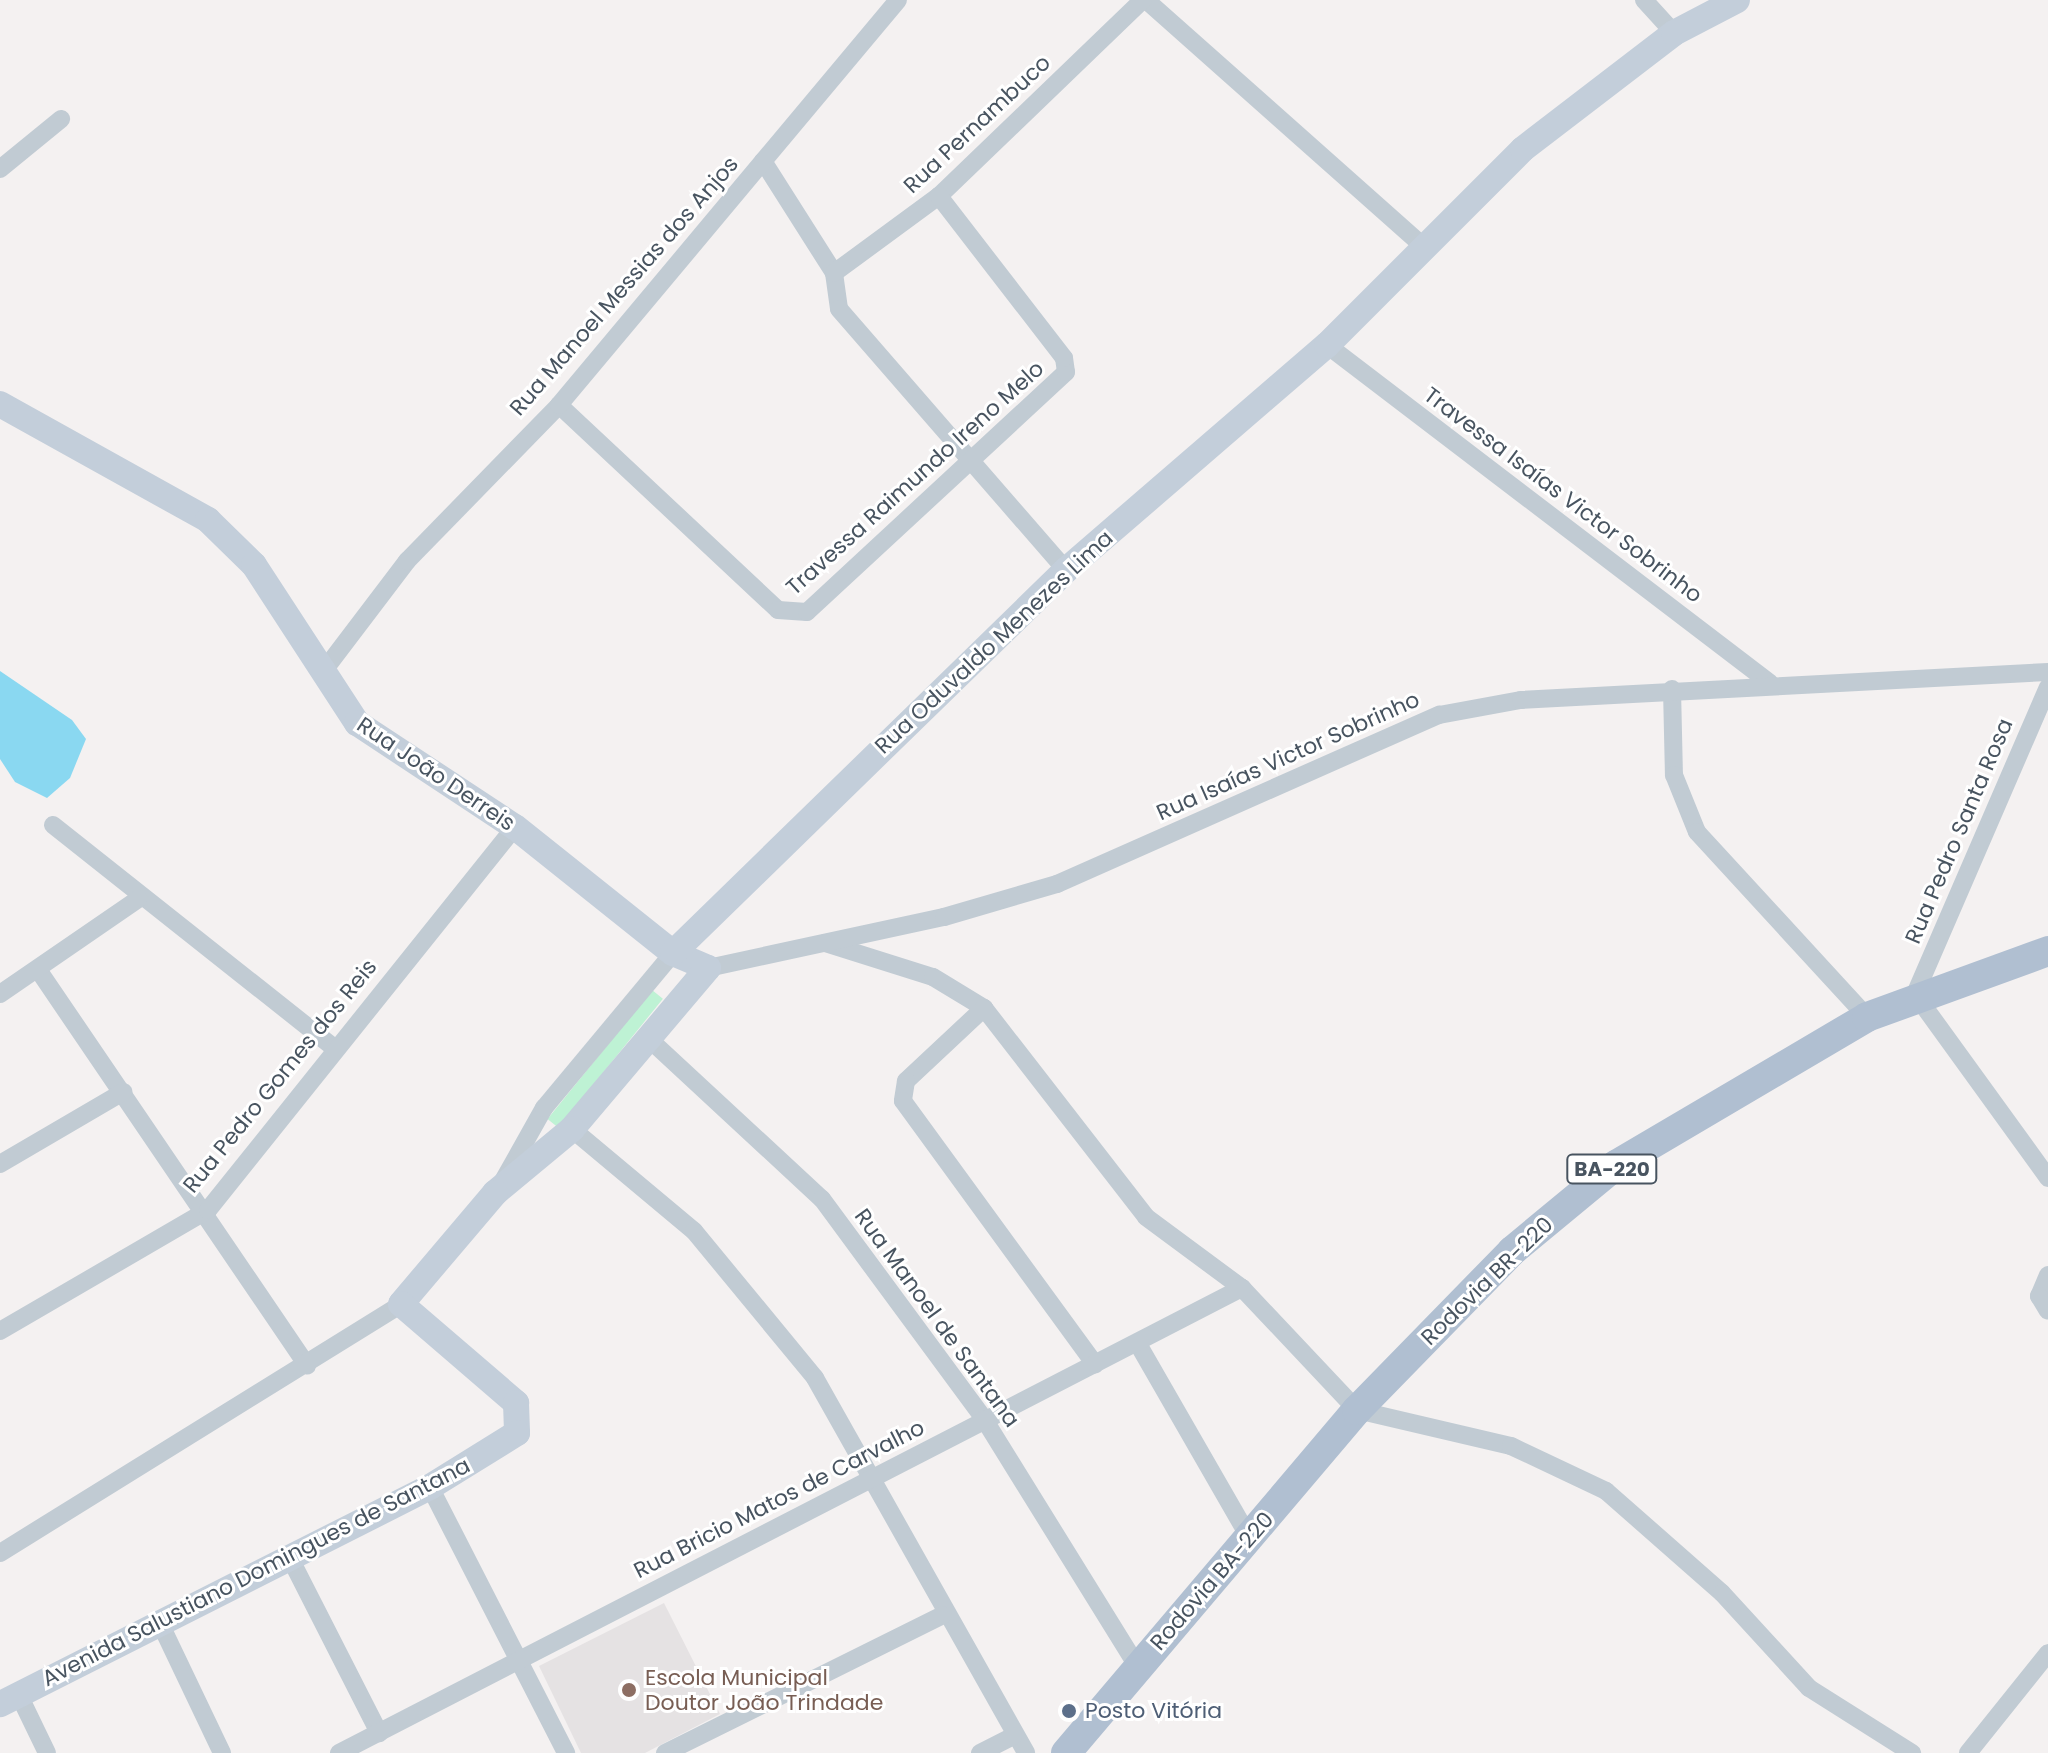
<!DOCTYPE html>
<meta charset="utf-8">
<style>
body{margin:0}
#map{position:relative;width:2048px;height:1753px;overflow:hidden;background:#f4f1f1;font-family:Poppins,sans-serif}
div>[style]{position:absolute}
.education>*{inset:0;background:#e5e2e3}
.green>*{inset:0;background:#bef2d4;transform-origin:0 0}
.water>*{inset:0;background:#8ad8f1}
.street>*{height:18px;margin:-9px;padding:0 9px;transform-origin:9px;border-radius:9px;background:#c1cbd3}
.secondary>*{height:26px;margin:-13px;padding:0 13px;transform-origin:13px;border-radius:13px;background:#c3ceda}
.primary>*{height:30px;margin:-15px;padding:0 15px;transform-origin:15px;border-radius:15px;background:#b0bfd1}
.dots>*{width:22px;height:22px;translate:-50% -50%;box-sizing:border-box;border:4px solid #fff;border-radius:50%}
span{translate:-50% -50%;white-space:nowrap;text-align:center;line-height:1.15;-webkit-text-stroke:6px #fff;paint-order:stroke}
.shield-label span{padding:2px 6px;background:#fff;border:2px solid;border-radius:6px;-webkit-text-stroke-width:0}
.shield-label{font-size:20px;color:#485460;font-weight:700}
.street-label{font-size:22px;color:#485460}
.education-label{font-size:22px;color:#785e54}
.left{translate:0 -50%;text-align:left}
.service-label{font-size:22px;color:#4e5e75}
</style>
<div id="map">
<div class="education">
<div style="clip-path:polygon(664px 1603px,720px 1714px,645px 1753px,581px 1753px,539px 1666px)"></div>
</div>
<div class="green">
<div style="left:652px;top:990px;width:14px;height:166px;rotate:39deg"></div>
</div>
<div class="water">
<div style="clip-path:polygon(0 671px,72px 720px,86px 739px,70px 778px,47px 798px,15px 782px,0 759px)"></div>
</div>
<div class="street">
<div style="left:1146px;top:0;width:370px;rotate:41.6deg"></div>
<div style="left:1644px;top:0;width:45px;rotate:47.7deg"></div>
<div style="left:763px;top:161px;width:133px;rotate:57.6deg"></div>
<div style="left:834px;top:273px;width:36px;rotate:82deg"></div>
<div style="left:839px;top:309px;width:346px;rotate:49deg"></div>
<div style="left:0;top:169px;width:79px;rotate:-39.3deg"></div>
<div style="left:834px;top:273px;width:130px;rotate:-36.3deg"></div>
<div style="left:939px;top:196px;width:283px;rotate:-43.9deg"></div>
<div style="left:1327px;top:345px;width:557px;rotate:37.34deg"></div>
<div style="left:559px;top:405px;width:300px;rotate:43.1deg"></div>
<div style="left:778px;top:610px;width:29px;rotate:4deg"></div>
<div style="left:807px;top:612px;width:353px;rotate:-42.8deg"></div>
<div style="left:1066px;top:372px;width:14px;rotate:-98deg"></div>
<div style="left:1064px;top:358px;width:205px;rotate:-127.7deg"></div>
<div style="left:322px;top:673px;width:141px;rotate:-52.8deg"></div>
<div style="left:407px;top:561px;width:218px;rotate:-45.7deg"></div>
<div style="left:559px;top:405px;width:528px;rotate:-50.07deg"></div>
<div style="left:2048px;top:687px;width:335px;rotate:113.4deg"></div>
<div style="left:1915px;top:994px;width:227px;rotate:54.1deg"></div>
<div style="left:1672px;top:689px;width:86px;rotate:88.7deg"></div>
<div style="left:1674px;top:775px;width:61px;rotate:68deg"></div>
<div style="left:1697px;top:832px;width:251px;rotate:47.4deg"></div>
<div style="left:53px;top:825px;width:356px;rotate:38.4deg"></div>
<div style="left:825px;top:943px;width:113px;rotate:17.5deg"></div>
<div style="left:933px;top:977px;width:60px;rotate:31.3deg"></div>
<div style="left:984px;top:1008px;width:264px;rotate:52.2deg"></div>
<div style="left:1146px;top:1217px;width:119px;rotate:36.5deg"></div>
<div style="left:1242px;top:1288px;width:168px;rotate:46.7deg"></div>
<div style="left:1357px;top:1410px;width:158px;rotate:13.2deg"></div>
<div style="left:1511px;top:1446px;width:105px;rotate:25.3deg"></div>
<div style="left:1606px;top:1491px;width:154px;rotate:41.3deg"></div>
<div style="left:1722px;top:1593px;width:129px;rotate:47.5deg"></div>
<div style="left:1809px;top:1688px;width:122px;rotate:32.3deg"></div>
<div style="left:708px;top:968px;width:241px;rotate:-12.2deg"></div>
<div style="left:944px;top:917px;width:118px;rotate:-16.3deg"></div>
<div style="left:1057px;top:884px;width:418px;rotate:-23.9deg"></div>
<div style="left:1439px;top:715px;width:83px;rotate:-10.4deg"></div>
<div style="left:1521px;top:700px;width:528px;rotate:-3.04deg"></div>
<div style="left:39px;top:971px;width:477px;rotate:55.8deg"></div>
<div style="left:0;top:994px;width:168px;rotate:-34.5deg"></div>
<div style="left:984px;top:1008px;width:107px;rotate:136.9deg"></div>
<div style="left:906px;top:1081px;width:20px;rotate:99deg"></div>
<div style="left:903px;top:1101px;width:326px;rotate:53.9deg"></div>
<div style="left:648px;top:1038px;width:237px;rotate:42.8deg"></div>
<div style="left:822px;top:1199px;width:273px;rotate:53.6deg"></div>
<div style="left:984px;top:1419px;width:292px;rotate:58.2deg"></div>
<div style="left:572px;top:1129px;width:159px;rotate:39.9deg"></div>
<div style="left:694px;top:1231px;width:190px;rotate:50.5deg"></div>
<div style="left:815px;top:1378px;width:430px;rotate:60.6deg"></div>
<div style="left:0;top:1164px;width:143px;rotate:-30.3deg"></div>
<div style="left:503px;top:1181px;width:84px;rotate:-60.7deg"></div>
<div style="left:544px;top:1108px;width:202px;rotate:-50.2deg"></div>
<div style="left:2048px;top:1275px;width:23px;rotate:113deg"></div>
<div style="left:2039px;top:1296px;width:17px;rotate:59deg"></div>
<div style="left:0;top:1331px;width:241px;rotate:-30.2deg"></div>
<div style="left:208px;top:1210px;width:491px;rotate:-51.3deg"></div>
<div style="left:1138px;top:1344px;width:225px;rotate:60.1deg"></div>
<div style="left:430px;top:1487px;width:299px;rotate:62.9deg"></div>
<div style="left:0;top:1553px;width:472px;rotate:-31.8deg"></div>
<div style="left:289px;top:1556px;width:199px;rotate:63deg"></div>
<div style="left:160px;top:1623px;width:144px;rotate:64.5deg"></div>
<div style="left:19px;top:1695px;width:64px;rotate:64.2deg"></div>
<div style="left:339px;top:1753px;width:1016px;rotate:-27.25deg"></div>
<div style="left:665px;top:1753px;width:310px;rotate:-26.4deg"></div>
<div style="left:980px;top:1753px;width:37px;rotate:-27deg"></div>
<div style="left:1968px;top:1753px;width:128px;rotate:-51.3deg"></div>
</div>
<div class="secondary">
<div style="left:0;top:404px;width:238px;rotate:29.1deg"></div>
<div style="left:208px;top:520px;width:64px;rotate:44.4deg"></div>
<div style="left:254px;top:565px;width:189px;rotate:56.9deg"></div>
<div style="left:357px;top:723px;width:189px;rotate:33.4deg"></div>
<div style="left:515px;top:827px;width:202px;rotate:38.6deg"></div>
<div style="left:673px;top:953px;width:38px;rotate:23deg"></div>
<div style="left:708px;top:968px;width:211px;rotate:130.2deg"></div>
<div style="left:572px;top:1129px;width:100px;rotate:140.3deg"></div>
<div style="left:495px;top:1193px;width:145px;rotate:130.3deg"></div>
<div style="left:401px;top:1304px;width:152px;rotate:40.7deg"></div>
<div style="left:516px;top:1403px;width:30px;rotate:88deg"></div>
<div style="left:517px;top:1433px;width:102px;rotate:148.2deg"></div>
<div style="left:430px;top:1487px;width:482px;rotate:153.2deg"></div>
<div style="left:673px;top:953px;width:549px;rotate:-44.26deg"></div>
<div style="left:1066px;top:570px;width:345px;rotate:-40.8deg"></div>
<div style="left:1327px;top:345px;width:277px;rotate:-45deg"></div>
<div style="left:1523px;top:149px;width:190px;rotate:-37.5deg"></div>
<div style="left:1674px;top:33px;width:71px;rotate:-27.6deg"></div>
</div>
<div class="primary">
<div style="left:1066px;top:1753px;width:450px;rotate:-49.7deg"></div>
<div style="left:1357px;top:1410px;width:222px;rotate:-45.7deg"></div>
<div style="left:1512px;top:1251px;width:135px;rotate:-39.6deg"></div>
<div style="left:1616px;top:1165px;width:291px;rotate:-30.5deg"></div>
<div style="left:1867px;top:1017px;width:193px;rotate:-20deg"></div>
</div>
<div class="dots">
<div style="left:629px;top:1690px;background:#8d6e63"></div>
<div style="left:1069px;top:1711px;background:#5c6f8a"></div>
</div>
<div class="shield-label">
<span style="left:1612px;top:1169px">BA-220</span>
</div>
<div class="street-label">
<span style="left:977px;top:124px;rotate:-43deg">Rua Pernambuco</span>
<span style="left:624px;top:286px;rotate:-49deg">Rua Manoel Messias dos Anjos</span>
<span style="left:915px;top:478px;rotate:-42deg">Travessa Raimundo Ireno Melo</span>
<span style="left:1563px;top:495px;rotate:37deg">Travessa Isaías Victor Sobrinho</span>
<span style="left:994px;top:642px;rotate:-43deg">Rua Oduvaldo Menezes Lima</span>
<span style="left:1288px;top:756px;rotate:-24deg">Rua Isaías Victor Sobrinho</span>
<span style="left:436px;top:774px;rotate:34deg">Rua João Derreis</span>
<span style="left:1959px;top:831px;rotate:-67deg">Rua Pedro Santa Rosa</span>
<span style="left:280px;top:1076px;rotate:-51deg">Rua Pedro Gomes dos Reis</span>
<span style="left:1487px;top:1281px;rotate:-44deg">Rodovia BR-220</span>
<span style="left:937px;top:1318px;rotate:54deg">Rua Manoel de Santana</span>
<span style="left:779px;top:1499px;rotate:-27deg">Rua Bricio Matos de Carvalho</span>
<span style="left:256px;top:1572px;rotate:-27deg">Avenida Salustiano Domingues de Santana</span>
<span style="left:1212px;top:1581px;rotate:-49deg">Rodovia BA-220</span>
</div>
<div class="education-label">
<span class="left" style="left:645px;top:1690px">Escola Municipal<br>Doutor João Trindade</span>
</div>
<div class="service-label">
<span class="left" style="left:1085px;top:1711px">Posto Vitória</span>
</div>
</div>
